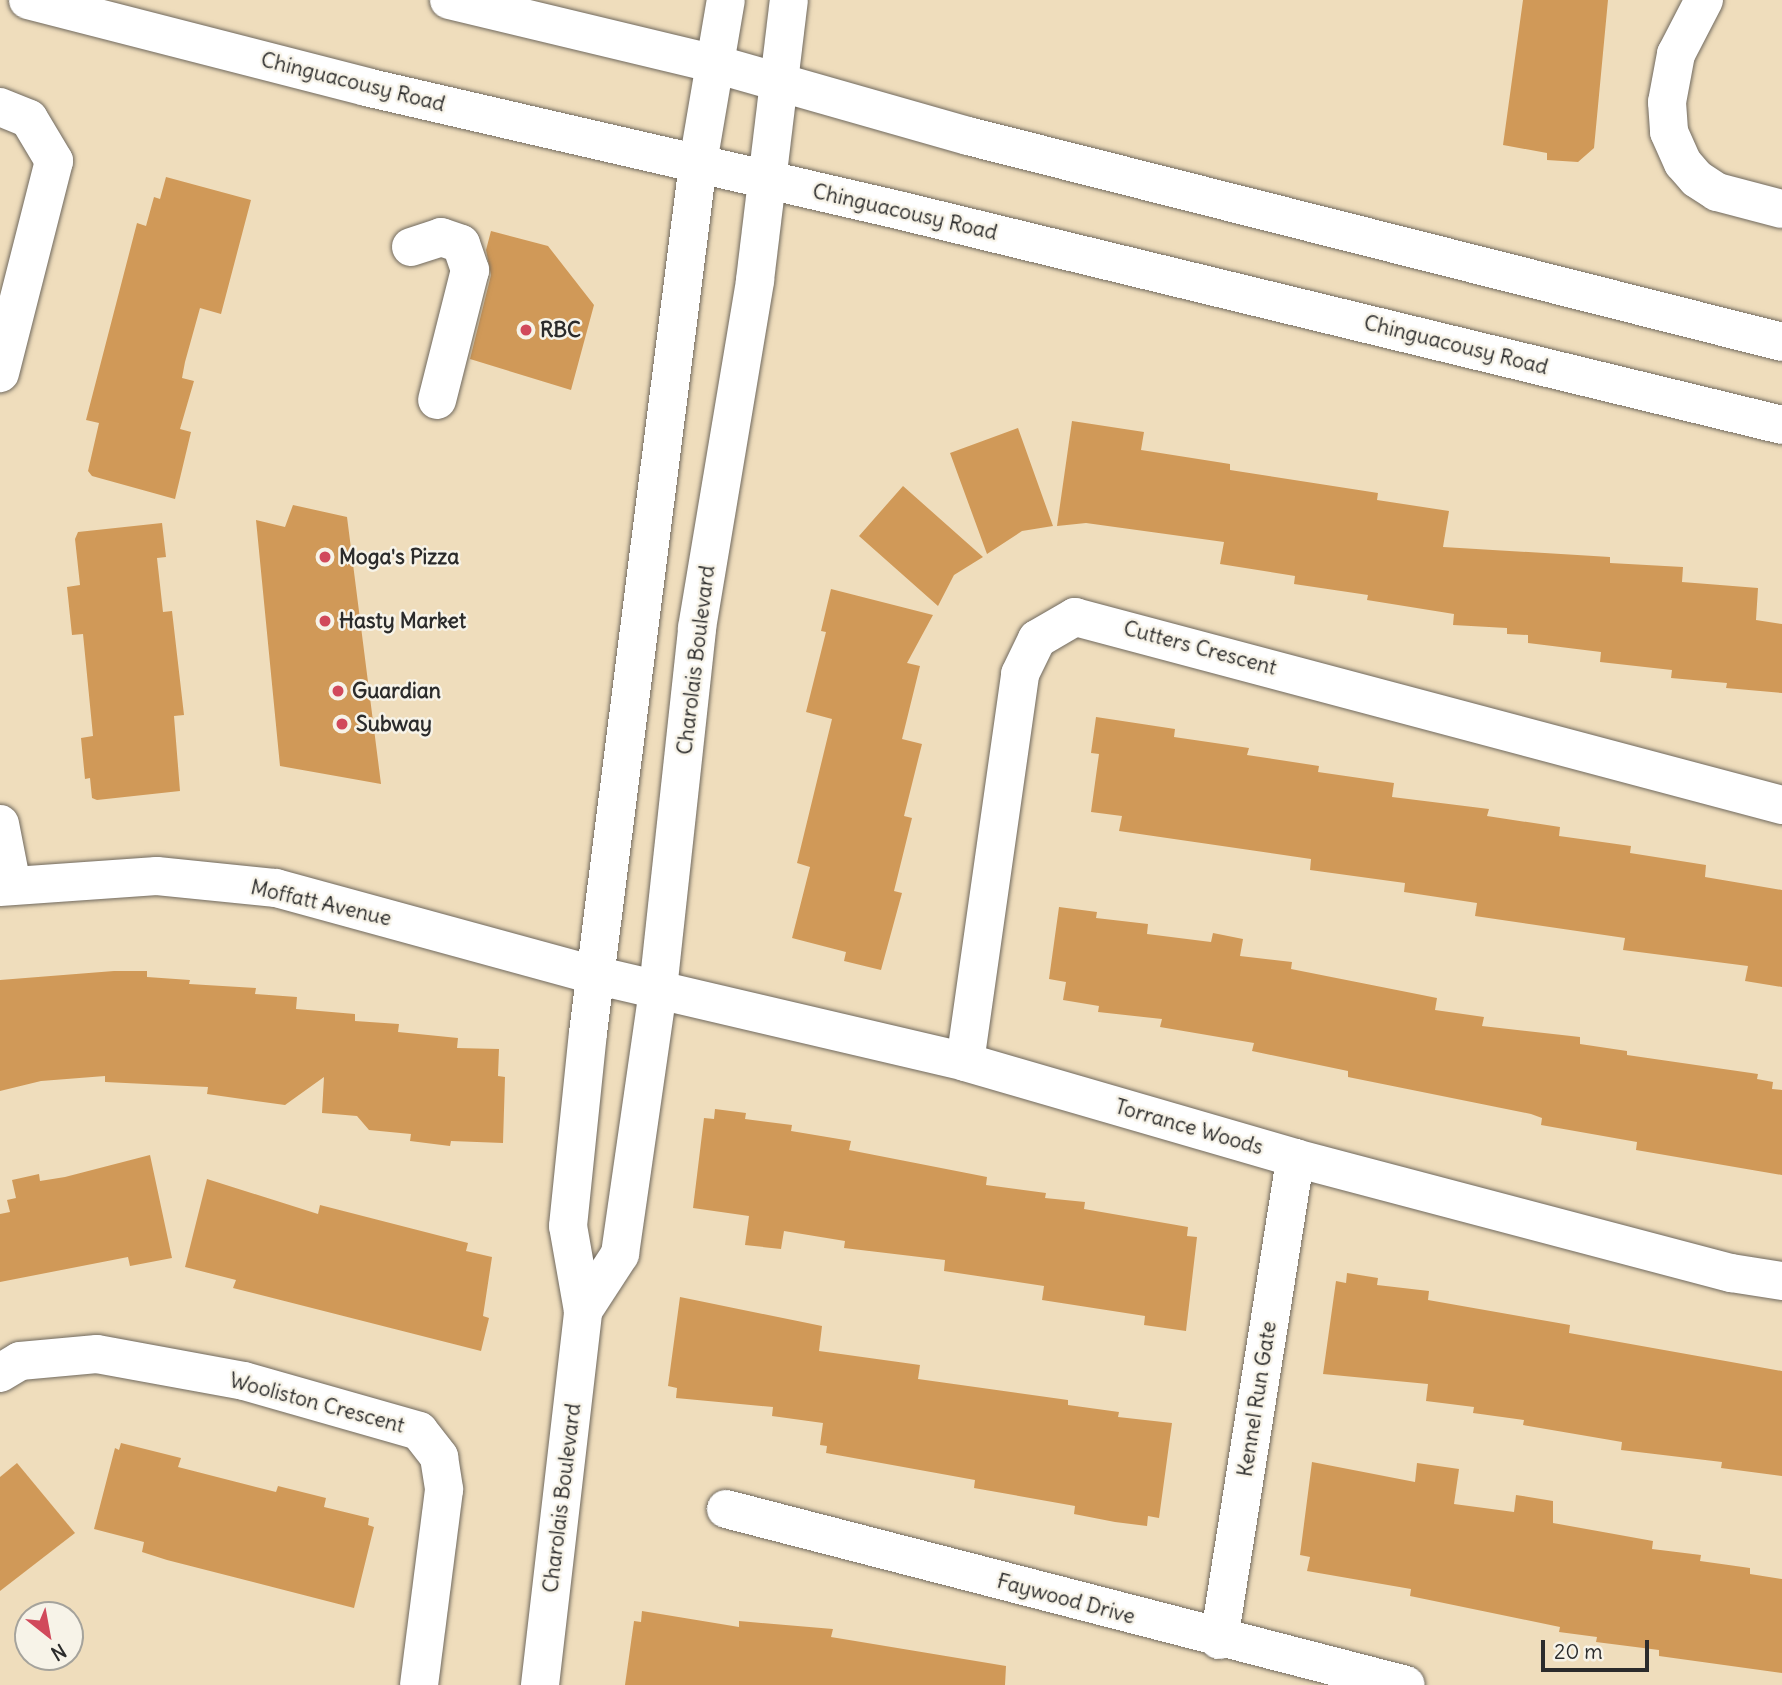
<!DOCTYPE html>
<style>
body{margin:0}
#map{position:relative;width:1782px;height:1685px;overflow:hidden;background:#efddbc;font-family:Delius,sans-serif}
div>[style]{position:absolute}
.building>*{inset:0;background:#d09958}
.roads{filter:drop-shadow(0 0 2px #70695e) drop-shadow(0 0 2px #70695e)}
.minor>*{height:38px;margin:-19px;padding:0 19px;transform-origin:19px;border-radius:19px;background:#fff}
.major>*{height:38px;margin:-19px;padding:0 19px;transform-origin:19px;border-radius:19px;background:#fff}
.dots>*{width:19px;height:19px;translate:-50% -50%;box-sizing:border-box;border:4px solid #f7f3e8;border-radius:50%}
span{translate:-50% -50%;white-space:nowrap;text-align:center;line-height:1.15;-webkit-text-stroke:5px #f7f3e8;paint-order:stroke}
.street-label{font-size:21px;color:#2b2b2b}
.poi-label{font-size:21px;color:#2b2b2b;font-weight:700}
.left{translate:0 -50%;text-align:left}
.north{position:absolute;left:14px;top:1601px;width:70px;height:70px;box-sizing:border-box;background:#f7f3e8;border:2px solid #a5a39c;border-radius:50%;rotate:149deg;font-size:19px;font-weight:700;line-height:28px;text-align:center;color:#2b2b2b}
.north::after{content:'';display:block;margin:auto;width:24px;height:32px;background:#d1495b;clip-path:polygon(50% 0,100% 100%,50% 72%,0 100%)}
.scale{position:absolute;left:1541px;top:1640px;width:108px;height:32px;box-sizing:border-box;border:4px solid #2b2b2b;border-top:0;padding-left:9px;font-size:21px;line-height:24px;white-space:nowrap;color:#2b2b2b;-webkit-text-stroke:5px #f7f3e8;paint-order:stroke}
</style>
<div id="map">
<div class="building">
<div style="clip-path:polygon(1523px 0,1608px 0,1594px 148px,1578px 162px,1547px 160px,1547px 153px,1503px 145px)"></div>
<div style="clip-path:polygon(166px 177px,251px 200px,221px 314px,200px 308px,185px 362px,182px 378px,194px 381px,180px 429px,191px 432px,175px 499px,92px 476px,88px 471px,99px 423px,86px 420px,137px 223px,146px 226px,154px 197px,160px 199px)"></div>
<div style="clip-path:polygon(491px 231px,548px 246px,594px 305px,571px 390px,470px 359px,491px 275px,486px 250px)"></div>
<div style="clip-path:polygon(1072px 421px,1144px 432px,1141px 450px,1230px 464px,1230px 470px,1378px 493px,1377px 500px,1449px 511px,1443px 547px,1610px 557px,1610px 563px,1683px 567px,1682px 582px,1758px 588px,1756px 620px,1782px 624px,1782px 693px,1726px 688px,1727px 683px,1671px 678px,1672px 670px,1600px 662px,1601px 652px,1528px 643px,1528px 635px,1507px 634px,1507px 628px,1453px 625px,1454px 614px,1367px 600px,1368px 595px,1294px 584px,1295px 576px,1220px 564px,1224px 542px,1086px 523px,1057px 526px)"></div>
<div style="clip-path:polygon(1018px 428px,1053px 526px,1022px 531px,987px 554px,950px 453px)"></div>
<div style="clip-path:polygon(903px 486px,983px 557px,954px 575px,938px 606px,859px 536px)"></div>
<div style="clip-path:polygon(293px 505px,347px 517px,381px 784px,280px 766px,256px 520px,285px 527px)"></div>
<div style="clip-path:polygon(162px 523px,166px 557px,157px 558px,163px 612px,172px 611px,184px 715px,174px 716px,180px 791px,97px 800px,92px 798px,90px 778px,85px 779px,81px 738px,93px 736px,83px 634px,72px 635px,67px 587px,80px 585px,75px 539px,78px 532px)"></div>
<div style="clip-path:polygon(831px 589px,933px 615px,907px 663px,920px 666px,902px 739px,922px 744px,904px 816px,912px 818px,894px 891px,902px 893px,881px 970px,844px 961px,846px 952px,792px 938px,810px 867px,797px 863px,832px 719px,806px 712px,826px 632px,821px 631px)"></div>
<div style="clip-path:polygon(1096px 717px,1175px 729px,1174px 737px,1249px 748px,1247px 755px,1319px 766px,1318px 772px,1394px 783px,1392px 797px,1489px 809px,1487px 816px,1560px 827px,1559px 836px,1631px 846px,1630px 853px,1706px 865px,1705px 877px,1782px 890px,1782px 987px,1745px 981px,1748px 966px,1623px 950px,1625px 938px,1475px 916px,1477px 903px,1404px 892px,1405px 883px,1310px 870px,1311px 859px,1119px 831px,1122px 816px,1091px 812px,1099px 754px,1091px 753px)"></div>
<div style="clip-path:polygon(1059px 907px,1097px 912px,1096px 918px,1148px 924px,1147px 934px,1211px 942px,1213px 933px,1243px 939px,1240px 956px,1292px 962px,1291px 969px,1437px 998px,1435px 1010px,1484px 1017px,1482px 1026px,1580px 1037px,1580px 1044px,1627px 1051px,1627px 1055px,1758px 1074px,1757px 1079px,1773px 1082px,1772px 1089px,1782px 1090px,1782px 1175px,1636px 1150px,1637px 1142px,1541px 1125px,1542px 1118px,1531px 1114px,1348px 1077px,1348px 1071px,1252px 1051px,1254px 1043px,1160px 1027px,1162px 1019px,1098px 1012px,1099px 1006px,1063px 1000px,1066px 982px,1049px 979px)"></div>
<div style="clip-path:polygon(114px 971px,147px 971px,147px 977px,190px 980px,189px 984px,256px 988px,255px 994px,297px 997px,296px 1009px,355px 1014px,355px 1021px,399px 1024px,398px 1032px,458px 1038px,457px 1048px,499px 1049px,498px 1076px,505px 1077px,503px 1143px,451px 1141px,450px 1146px,410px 1141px,411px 1134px,369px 1130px,357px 1116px,322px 1113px,324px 1077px,285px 1105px,207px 1094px,208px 1087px,105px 1082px,105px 1076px,41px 1081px,0 1091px,0 980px)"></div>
<div style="clip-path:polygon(715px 1109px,746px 1113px,745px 1119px,792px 1125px,791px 1131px,851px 1141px,849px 1150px,987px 1177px,986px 1185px,1046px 1193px,1045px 1198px,1085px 1202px,1084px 1209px,1188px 1227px,1187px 1236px,1197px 1237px,1186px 1331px,1144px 1325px,1145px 1316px,1042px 1300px,1044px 1286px,944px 1271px,945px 1260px,844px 1248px,845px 1241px,784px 1231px,781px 1249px,745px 1245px,749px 1216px,693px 1208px,704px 1118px,714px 1119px)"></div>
<div style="clip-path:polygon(150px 1155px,172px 1258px,130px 1266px,128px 1257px,0 1282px,0 1214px,10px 1212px,7px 1200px,16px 1198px,12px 1180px,39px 1174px,40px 1181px,65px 1177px)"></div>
<div style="clip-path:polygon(207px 1179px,318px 1214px,320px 1205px,468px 1243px,466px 1251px,492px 1257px,483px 1316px,489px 1318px,481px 1351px,233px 1288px,236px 1280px,185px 1267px)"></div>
<div style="clip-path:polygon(1347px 1273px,1378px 1278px,1377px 1285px,1429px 1291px,1428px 1300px,1570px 1325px,1569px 1333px,1782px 1371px,1782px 1476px,1721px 1468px,1722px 1462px,1621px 1450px,1622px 1442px,1523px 1425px,1524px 1420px,1473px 1413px,1474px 1407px,1426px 1401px,1428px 1384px,1323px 1374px,1336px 1281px,1346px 1283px)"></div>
<div style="clip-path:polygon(680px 1297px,822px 1326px,819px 1351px,920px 1365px,918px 1379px,1068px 1400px,1068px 1405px,1119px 1412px,1118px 1417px,1172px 1423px,1159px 1518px,1148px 1516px,1147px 1526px,1115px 1522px,1074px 1514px,1075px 1506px,974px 1488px,975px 1480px,826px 1453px,827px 1446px,820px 1445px,823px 1423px,772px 1416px,773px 1407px,676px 1398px,677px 1388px,668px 1386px)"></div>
<div style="clip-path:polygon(121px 1443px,181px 1458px,178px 1467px,276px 1492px,278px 1486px,326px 1498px,324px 1507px,369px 1518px,368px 1525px,374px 1527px,354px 1608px,167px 1560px,142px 1552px,144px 1542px,94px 1529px,115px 1448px,119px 1450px)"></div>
<div style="clip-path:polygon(1312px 1462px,1415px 1482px,1417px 1463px,1459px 1469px,1454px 1504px,1514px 1512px,1516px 1495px,1553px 1501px,1553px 1523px,1653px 1541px,1652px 1549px,1701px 1555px,1700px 1561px,1750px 1568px,1750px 1574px,1782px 1579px,1782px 1673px,1659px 1656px,1659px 1650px,1596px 1642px,1597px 1637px,1559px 1632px,1560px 1627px,1410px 1596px,1411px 1589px,1307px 1571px,1310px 1557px,1300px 1555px)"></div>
<div style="clip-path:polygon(17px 1463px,75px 1533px,0 1591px,0 1477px)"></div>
<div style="clip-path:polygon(642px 1611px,739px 1627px,739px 1621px,833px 1629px,831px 1637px,1006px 1666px,1005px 1685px,625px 1685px,634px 1621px,641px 1622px)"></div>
</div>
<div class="roads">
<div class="minor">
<div style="left:1704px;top:0;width:61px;rotate:117.4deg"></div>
<div style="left:1676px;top:54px;width:49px;rotate:100.6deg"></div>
<div style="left:1667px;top:102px;width:30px;rotate:86deg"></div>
<div style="left:1669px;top:132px;width:34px;rotate:66deg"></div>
<div style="left:1683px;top:163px;width:21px;rotate:49deg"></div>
<div style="left:1697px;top:179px;width:24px;rotate:33deg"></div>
<div style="left:1717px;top:192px;width:67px;rotate:14.7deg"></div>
<div style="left:0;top:107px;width:31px;rotate:22deg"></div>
<div style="left:29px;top:119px;width:49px;rotate:59.2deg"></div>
<div style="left:54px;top:161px;width:219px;rotate:104.3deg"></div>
<div style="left:411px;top:247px;width:32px;rotate:-18deg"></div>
<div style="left:441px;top:237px;width:21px;rotate:19deg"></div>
<div style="left:461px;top:244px;width:28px;rotate:71deg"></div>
<div style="left:470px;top:270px;width:134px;rotate:104.2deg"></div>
<div style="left:0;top:824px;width:62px;rotate:78.9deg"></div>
<div style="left:0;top:887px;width:157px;rotate:-4deg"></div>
<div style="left:157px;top:876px;width:120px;rotate:5.8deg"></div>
<div style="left:276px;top:888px;width:331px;rotate:15.3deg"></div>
<div style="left:595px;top:975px;width:380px;rotate:13.2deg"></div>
<div style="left:965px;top:1062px;width:344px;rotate:16.2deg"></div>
<div style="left:1295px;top:1158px;width:451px;rotate:14.8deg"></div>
<div style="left:1731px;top:1273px;width:52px;rotate:8.9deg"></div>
<div style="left:965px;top:1062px;width:392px;rotate:-81.9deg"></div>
<div style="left:1020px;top:674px;width:39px;rotate:-64deg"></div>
<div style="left:1037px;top:639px;width:44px;rotate:-30.1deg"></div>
<div style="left:1075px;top:617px;width:732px;rotate:14.89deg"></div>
<div style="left:583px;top:1311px;width:68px;rotate:-57deg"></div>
<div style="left:620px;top:1254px;width:268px;rotate:-81.8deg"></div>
<div style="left:658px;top:989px;width:363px;rotate:-83.8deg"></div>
<div style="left:697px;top:628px;width:353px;rotate:-80.5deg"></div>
<div style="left:755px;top:280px;width:282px;rotate:-83.1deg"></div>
<div style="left:0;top:1373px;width:23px;rotate:-31deg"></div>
<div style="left:20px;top:1361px;width:77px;rotate:-5.2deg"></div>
<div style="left:97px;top:1354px;width:149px;rotate:10.4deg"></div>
<div style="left:244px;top:1381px;width:182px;rotate:15.9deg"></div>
<div style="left:419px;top:1431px;width:33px;rotate:52deg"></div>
<div style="left:439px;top:1457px;width:33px;rotate:81deg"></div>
<div style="left:444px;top:1490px;width:197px;rotate:97.3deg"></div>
<div style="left:726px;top:1509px;width:702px;rotate:14.51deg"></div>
<div style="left:1219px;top:1640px;width:488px;rotate:-81deg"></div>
<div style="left:540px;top:1685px;width:376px;rotate:-83.4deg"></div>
<div style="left:583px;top:1311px;width:86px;rotate:-100deg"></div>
<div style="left:568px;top:1226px;width:194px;rotate:-84.1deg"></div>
<div style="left:588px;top:1033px;width:877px;rotate:-82.79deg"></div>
<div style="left:698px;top:163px;width:165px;rotate:-80.3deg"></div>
</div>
<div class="major">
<div style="left:28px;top:0;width:349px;rotate:14.4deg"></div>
<div style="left:366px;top:87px;width:542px;rotate:13.01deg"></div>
<div style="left:894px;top:209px;width:914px;rotate:13.67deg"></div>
<div style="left:449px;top:0;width:274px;rotate:13.5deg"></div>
<div style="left:715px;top:64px;width:263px;rotate:15.9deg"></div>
<div style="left:968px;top:136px;width:840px;rotate:14.2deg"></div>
</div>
</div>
<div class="dots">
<div style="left:526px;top:330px;background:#d1495b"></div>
<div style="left:325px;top:557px;background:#d1495b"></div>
<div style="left:325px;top:621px;background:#d1495b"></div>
<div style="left:338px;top:691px;background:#d1495b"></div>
<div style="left:342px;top:724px;background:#d1495b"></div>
</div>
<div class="street-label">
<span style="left:353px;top:82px;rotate:14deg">Chinguacousy Road</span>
<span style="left:905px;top:212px;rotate:13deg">Chinguacousy Road</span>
<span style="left:1456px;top:345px;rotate:14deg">Chinguacousy Road</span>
<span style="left:1200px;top:648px;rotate:15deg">Cutters Crescent</span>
<span style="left:696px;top:660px;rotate:-83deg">Charolais Boulevard</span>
<span style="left:321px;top:903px;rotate:13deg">Moffatt Avenue</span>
<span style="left:1189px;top:1127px;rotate:16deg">Torrance Woods</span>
<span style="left:1257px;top:1399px;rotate:-81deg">Kennel Run Gate</span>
<span style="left:317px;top:1403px;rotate:15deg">Wooliston Crescent</span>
<span style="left:562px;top:1498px;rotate:-83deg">Charolais Boulevard</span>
<span style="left:1066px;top:1599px;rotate:15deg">Faywood Drive</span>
</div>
<div class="poi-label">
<span class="left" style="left:540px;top:330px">RBC</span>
<span class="left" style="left:339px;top:557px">Moga's Pizza</span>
<span class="left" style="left:339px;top:621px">Hasty Market</span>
<span class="left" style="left:352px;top:691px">Guardian</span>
<span class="left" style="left:356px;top:724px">Subway</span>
</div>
<div class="north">N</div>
<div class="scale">20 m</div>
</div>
